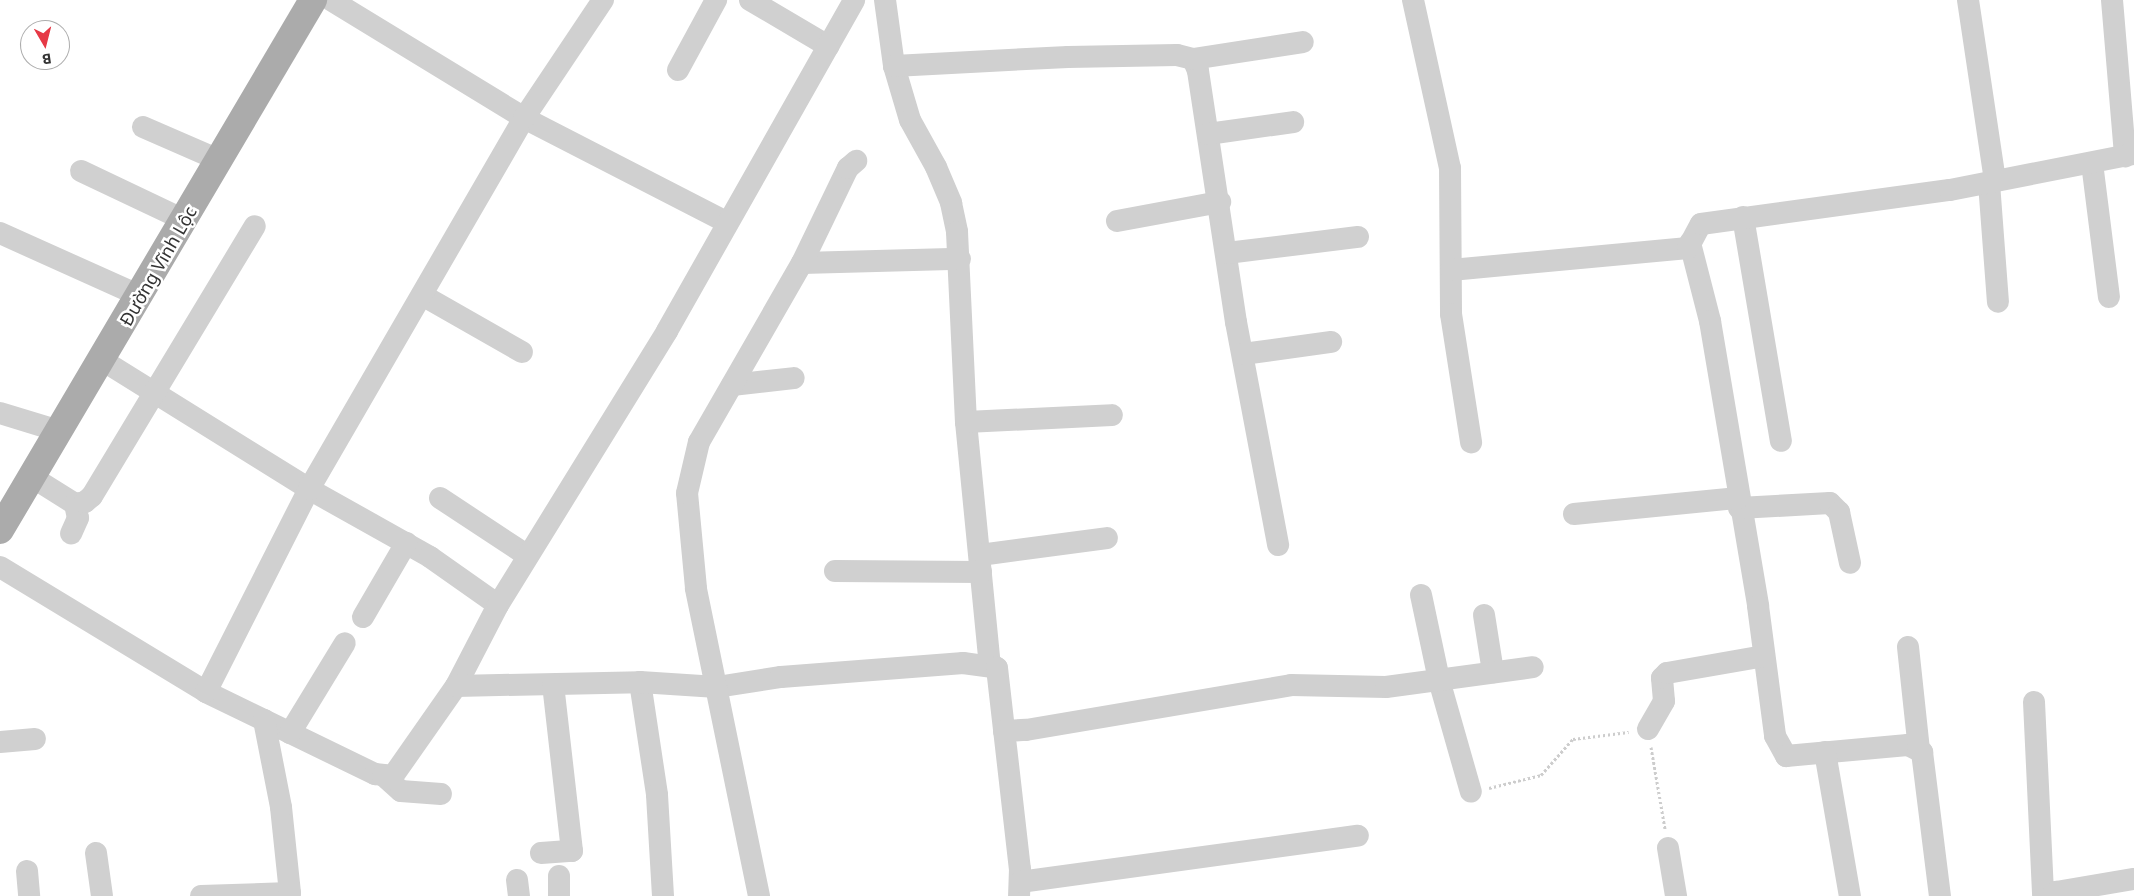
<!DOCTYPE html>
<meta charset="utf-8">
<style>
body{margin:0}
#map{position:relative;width:2134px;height:896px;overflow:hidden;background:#fff;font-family:"Noto Sans",sans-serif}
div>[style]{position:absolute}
.path>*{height:3px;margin-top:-1.5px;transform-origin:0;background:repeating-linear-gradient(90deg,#cdcdcd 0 2.5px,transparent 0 5px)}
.minor>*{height:22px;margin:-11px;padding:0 11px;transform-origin:11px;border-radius:11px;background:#d0d0d0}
.major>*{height:28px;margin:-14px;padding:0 14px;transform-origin:14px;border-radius:14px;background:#ababab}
span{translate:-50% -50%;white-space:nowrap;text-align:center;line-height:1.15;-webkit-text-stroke:5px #fff;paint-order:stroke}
.street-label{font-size:18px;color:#333}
.north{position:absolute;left:20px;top:20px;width:50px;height:50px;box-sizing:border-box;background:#fff;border:1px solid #adadad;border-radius:50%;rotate:172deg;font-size:14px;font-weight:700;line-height:20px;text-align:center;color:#333}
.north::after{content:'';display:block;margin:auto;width:18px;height:22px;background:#e63946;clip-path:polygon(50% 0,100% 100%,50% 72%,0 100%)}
</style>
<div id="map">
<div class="path">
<div style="left:1651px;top:747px;width:83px;rotate:80.3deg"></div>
<div style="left:1489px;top:788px;width:54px;rotate:-14deg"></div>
<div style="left:1541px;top:775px;width:48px;rotate:-48.4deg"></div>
<div style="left:1573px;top:739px;width:56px;rotate:-7.1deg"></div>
</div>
<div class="minor">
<div style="left:331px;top:0;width:226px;rotate:31.4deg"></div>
<div style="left:524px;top:118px;width:229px;rotate:27.2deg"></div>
<div style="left:750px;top:0;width:91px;rotate:30.5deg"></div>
<div style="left:885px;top:0;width:67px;rotate:82.2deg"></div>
<div style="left:894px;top:66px;width:56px;rotate:73.5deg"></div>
<div style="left:910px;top:120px;width:54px;rotate:61deg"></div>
<div style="left:936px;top:167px;width:39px;rotate:67deg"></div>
<div style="left:951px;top:203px;width:30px;rotate:78deg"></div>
<div style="left:957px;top:232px;width:190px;rotate:87.3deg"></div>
<div style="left:966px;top:422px;width:245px;rotate:84.4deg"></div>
<div style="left:1413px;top:0;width:172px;rotate:77.6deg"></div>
<div style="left:1450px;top:168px;width:146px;rotate:89.6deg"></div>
<div style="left:1451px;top:314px;width:130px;rotate:81.1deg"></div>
<div style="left:1968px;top:0;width:183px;rotate:81.5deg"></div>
<div style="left:2112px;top:0;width:157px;rotate:85.2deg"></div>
<div style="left:1193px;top:59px;width:13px;rotate:67deg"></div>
<div style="left:1198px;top:71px;width:254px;rotate:81.4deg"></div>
<div style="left:1236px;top:322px;width:227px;rotate:79.3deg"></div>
<div style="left:894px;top:66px;width:174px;rotate:-3deg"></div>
<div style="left:1068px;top:57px;width:109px;rotate:-1.1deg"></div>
<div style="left:1177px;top:55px;width:16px;rotate:14deg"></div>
<div style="left:1193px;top:59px;width:111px;rotate:-8.8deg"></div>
<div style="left:678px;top:70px;width:80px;rotate:-61.5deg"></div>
<div style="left:143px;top:127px;width:83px;rotate:23.5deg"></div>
<div style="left:1208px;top:134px;width:86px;rotate:-8deg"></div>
<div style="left:2092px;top:163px;width:135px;rotate:82.8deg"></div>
<div style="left:81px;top:171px;width:114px;rotate:25.4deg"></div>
<div style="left:1989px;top:183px;width:119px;rotate:85.7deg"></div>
<div style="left:1743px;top:217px;width:227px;rotate:80.4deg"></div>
<div style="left:1117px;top:221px;width:105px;rotate:-10.5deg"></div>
<div style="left:0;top:233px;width:154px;rotate:24.2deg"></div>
<div style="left:1690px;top:243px;width:81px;rotate:75.6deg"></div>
<div style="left:1710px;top:321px;width:289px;rotate:80.4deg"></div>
<div style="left:1758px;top:606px;width:131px;rotate:82.5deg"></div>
<div style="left:1775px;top:736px;width:23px;rotate:61deg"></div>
<div style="left:1786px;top:756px;width:122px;rotate:-5.2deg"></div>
<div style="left:1908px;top:745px;width:16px;rotate:27deg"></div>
<div style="left:1922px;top:752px;width:145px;rotate:82.9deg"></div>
<div style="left:1227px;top:253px;width:132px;rotate:-7deg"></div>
<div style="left:802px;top:263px;width:158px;rotate:-1.5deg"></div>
<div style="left:1451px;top:270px;width:238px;rotate:-5.3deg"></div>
<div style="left:1688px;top:248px;width:27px;rotate:-62deg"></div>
<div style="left:1701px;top:224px;width:251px;rotate:-7.8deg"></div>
<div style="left:1950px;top:190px;width:187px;rotate:-11.1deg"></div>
<div style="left:422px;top:295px;width:115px;rotate:29.7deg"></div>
<div style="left:1243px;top:354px;width:89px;rotate:-7.8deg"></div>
<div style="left:102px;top:360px;width:244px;rotate:31.9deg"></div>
<div style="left:309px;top:489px;width:139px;rotate:29.3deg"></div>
<div style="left:430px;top:557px;width:83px;rotate:35.2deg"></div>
<div style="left:732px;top:385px;width:62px;rotate:-6.4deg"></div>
<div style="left:0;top:413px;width:62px;rotate:17deg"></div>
<div style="left:966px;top:422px;width:146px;rotate:-2.7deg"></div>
<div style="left:32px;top:477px;width:51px;rotate:32.1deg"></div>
<div style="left:75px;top:504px;width:14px;rotate:78deg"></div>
<div style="left:78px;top:518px;width:17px;rotate:114deg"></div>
<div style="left:440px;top:498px;width:105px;rotate:33.4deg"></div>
<div style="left:75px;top:504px;width:10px;rotate:-11deg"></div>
<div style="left:85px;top:502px;width:9px;rotate:-41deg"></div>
<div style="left:92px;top:496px;width:315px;rotate:-58.9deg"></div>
<div style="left:1739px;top:508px;width:91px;rotate:-3.1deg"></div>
<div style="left:1830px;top:503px;width:13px;rotate:45deg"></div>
<div style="left:1839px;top:512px;width:52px;rotate:77.8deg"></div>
<div style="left:1574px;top:514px;width:165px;rotate:-5.6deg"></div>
<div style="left:980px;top:555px;width:128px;rotate:-7.6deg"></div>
<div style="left:0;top:567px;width:241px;rotate:31.2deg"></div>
<div style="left:206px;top:692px;width:188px;rotate:25.9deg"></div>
<div style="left:375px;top:774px;width:18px;rotate:6deg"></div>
<div style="left:393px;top:776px;width:110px;rotate:-55deg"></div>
<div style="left:456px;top:686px;width:91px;rotate:-62.6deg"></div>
<div style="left:498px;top:605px;width:322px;rotate:-58.3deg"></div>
<div style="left:667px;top:331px;width:380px;rotate:-60.5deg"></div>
<div style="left:835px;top:571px;width:146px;rotate:0.4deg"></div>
<div style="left:1421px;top:595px;width:87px;rotate:78deg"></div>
<div style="left:1439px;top:680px;width:116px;rotate:74.1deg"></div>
<div style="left:1484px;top:615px;width:58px;rotate:81deg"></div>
<div style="left:363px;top:617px;width:86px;rotate:-59.8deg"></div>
<div style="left:1908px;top:647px;width:104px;rotate:83.9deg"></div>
<div style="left:640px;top:682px;width:114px;rotate:81.4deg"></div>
<div style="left:657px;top:795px;width:101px;rotate:86.6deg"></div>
<div style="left:456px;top:686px;width:184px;rotate:-1.2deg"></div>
<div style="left:640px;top:682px;width:77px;rotate:3.7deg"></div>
<div style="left:717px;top:687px;width:65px;rotate:-8.9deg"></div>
<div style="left:781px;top:677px;width:183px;rotate:-4.4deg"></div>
<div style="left:963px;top:663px;width:34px;rotate:8deg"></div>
<div style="left:997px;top:668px;width:202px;rotate:83.5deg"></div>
<div style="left:1020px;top:869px;width:27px;rotate:92deg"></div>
<div style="left:206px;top:692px;width:228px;rotate:-63.1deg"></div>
<div style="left:309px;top:489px;width:429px;rotate:-59.9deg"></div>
<div style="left:524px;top:118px;width:142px;rotate:-56.2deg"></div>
<div style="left:2034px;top:702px;width:194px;rotate:87.3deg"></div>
<div style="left:1648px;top:729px;width:32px;rotate:-60deg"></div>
<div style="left:1664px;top:701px;width:23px;rotate:-95deg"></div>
<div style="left:1662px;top:678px;width:7px;rotate:-45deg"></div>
<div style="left:1667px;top:673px;width:98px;rotate:-9.9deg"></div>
<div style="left:1004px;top:731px;width:22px;rotate:-3deg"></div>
<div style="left:1026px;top:730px;width:269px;rotate:-9.6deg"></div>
<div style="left:1291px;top:685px;width:95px;rotate:1.2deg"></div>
<div style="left:1386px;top:687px;width:148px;rotate:-7.7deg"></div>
<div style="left:290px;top:733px;width:105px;rotate:-58.6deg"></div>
<div style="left:0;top:742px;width:35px;rotate:-5deg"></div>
<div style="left:1825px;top:752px;width:146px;rotate:80.2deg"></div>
<div style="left:383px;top:775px;width:24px;rotate:42deg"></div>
<div style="left:401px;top:791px;width:40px;rotate:4.3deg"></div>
<div style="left:1668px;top:848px;width:49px;rotate:80.5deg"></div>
<div style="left:96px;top:853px;width:43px;rotate:82.1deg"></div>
<div style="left:541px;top:853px;width:31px;rotate:-4deg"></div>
<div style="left:572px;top:851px;width:167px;rotate:-96.5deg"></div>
<div style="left:27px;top:871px;width:25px;rotate:85deg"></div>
<div style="left:559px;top:876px;width:20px;rotate:90deg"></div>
<div style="left:517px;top:880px;width:16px;rotate:83deg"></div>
<div style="left:1020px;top:882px;width:341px;rotate:-7.8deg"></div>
<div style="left:201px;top:896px;width:89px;rotate:-1.9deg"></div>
<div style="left:290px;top:893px;width:86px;rotate:-96deg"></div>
<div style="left:281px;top:807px;width:89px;rotate:-101.1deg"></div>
<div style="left:759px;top:896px;width:314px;rotate:-101.6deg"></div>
<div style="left:696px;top:588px;width:95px;rotate:-95.4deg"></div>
<div style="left:687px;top:493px;width:52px;rotate:-76.8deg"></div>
<div style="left:699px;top:442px;width:207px;rotate:-60.1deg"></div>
<div style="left:802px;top:263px;width:106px;rotate:-64.2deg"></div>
<div style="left:848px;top:168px;width:11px;rotate:-41deg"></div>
<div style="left:2052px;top:896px;width:6px;rotate:-45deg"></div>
<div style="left:2056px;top:892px;width:79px;rotate:-9.5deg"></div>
</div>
<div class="major">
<div style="left:0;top:530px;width:616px;rotate:-59.44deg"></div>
</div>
<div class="street-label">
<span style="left:158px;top:266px;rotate:-60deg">Đường Vĩnh Lộc</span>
</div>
<div class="north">B</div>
</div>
